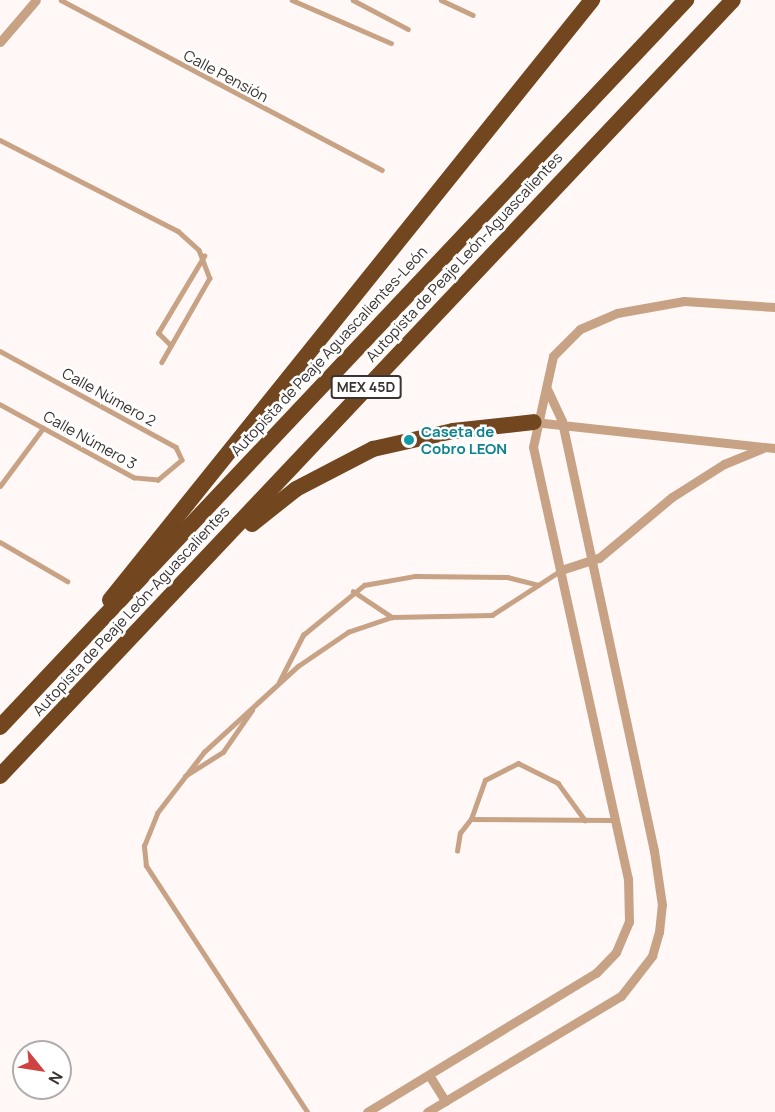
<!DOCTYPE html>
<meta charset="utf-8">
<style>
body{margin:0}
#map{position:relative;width:775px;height:1112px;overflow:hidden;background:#fff8f6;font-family:Manrope,sans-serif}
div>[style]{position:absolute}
.lane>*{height:4.5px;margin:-2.25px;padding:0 2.25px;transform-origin:2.25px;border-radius:2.25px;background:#c7a284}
.street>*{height:9px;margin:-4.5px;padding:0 4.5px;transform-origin:4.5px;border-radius:4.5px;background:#c7a284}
.highway>*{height:16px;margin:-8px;padding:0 8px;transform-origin:8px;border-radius:8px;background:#72461f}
.dots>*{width:16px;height:16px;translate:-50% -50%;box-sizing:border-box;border:3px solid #fff;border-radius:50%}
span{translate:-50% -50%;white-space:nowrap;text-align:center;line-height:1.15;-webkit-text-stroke:5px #fff;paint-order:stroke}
.shield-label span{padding:2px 4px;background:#fff;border:2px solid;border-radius:4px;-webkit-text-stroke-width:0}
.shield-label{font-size:14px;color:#393331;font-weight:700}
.street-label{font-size:15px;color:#393331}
.culture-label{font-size:15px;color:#0d838f;font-weight:700}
.left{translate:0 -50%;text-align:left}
.north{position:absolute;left:12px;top:1040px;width:60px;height:60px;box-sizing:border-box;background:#fff;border:2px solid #b0adad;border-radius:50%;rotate:120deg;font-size:16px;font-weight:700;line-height:24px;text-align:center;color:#393331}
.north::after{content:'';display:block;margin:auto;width:21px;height:27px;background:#d04141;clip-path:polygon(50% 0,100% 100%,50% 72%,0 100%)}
</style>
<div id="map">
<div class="lane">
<div style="left:61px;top:0;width:363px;rotate:27.9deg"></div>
<div style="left:292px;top:0;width:108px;rotate:23.5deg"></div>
<div style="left:353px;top:0;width:62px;rotate:27.8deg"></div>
<div style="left:441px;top:0;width:35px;rotate:25deg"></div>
<div style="left:0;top:140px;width:200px;rotate:27.1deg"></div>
<div style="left:178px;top:231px;width:28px;rotate:42deg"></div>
<div style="left:199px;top:250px;width:30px;rotate:69deg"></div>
<div style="left:210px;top:278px;width:97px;rotate:119.7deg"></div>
<div style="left:171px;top:346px;width:18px;rotate:-135deg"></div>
<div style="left:158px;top:333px;width:90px;rotate:-59.1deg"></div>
<div style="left:0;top:351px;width:200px;rotate:28.6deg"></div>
<div style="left:176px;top:447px;width:14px;rotate:65deg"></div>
<div style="left:182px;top:460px;width:31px;rotate:140deg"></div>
<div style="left:158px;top:480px;width:24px;rotate:-175deg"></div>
<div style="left:134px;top:478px;width:153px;rotate:-151.4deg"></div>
<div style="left:0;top:486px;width:72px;rotate:-53.4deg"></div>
<div style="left:0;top:542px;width:78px;rotate:30.2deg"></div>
<div style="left:353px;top:591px;width:47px;rotate:33.7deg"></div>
<div style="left:279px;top:682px;width:53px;rotate:-62.9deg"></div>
<div style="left:303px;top:635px;width:79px;rotate:-39.3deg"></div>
<div style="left:364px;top:585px;width:52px;rotate:-10deg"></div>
<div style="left:415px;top:576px;width:92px;rotate:0.6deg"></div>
<div style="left:507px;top:577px;width:32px;rotate:14deg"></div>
<div style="left:185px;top:776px;width:45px;rotate:-32.3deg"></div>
<div style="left:223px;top:752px;width:51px;rotate:-55.4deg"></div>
<div style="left:471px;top:819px;width:41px;rotate:-70.3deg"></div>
<div style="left:485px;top:780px;width:37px;rotate:-27deg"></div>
<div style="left:518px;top:763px;width:45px;rotate:26.6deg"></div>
<div style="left:558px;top:783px;width:46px;rotate:53.9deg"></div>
<div style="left:457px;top:851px;width:18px;rotate:-81deg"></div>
<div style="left:460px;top:833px;width:18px;rotate:-52deg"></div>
<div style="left:471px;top:819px;width:142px;rotate:0.4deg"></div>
<div style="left:307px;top:1112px;width:294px;rotate:-123.2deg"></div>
<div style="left:146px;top:866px;width:20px;rotate:-96deg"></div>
<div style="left:144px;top:846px;width:35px;rotate:-68deg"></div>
<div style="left:157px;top:813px;width:77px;rotate:-52.4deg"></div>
<div style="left:204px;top:752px;width:127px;rotate:-42.5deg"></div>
<div style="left:298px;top:666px;width:60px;rotate:-34.2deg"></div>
<div style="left:348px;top:632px;width:46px;rotate:-18.8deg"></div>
<div style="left:392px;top:617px;width:100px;rotate:-1.1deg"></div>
<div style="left:492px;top:615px;width:81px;rotate:-32.9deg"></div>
</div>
<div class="street">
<div style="left:0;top:42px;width:55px;rotate:-49.4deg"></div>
<div style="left:534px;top:422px;width:242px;rotate:6.2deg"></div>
<div style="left:561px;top:570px;width:40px;rotate:-18deg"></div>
<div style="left:599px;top:558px;width:95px;rotate:-39.9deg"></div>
<div style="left:672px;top:497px;width:62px;rotate:-32.4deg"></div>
<div style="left:724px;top:464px;width:42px;rotate:-22.3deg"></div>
<div style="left:429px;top:1075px;width:31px;rotate:58deg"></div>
<div style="left:367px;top:1112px;width:268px;rotate:-31.3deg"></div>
<div style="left:596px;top:973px;width:29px;rotate:-46deg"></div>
<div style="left:616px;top:952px;width:33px;rotate:-67deg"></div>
<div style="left:629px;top:922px;width:43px;rotate:-91.3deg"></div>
<div style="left:628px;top:879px;width:442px;rotate:-102.4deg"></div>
<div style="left:533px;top:447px;width:93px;rotate:-77.6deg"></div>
<div style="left:553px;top:356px;width:38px;rotate:-45deg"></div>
<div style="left:580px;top:329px;width:40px;rotate:-23.4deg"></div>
<div style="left:617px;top:313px;width:68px;rotate:-10.2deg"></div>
<div style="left:684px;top:301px;width:91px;rotate:3.8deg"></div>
<div style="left:427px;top:1112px;width:226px;rotate:-30.9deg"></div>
<div style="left:621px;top:996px;width:51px;rotate:-52.2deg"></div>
<div style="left:652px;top:956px;width:25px;rotate:-74deg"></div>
<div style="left:659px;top:932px;width:27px;rotate:-84deg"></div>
<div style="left:662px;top:905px;width:55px;rotate:-98.4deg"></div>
<div style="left:654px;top:851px;width:440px;rotate:-102.1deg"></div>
<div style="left:562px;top:421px;width:35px;rotate:-115deg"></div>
</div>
<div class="highway">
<div style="left:252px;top:524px;width:56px;rotate:-38.5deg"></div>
<div style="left:296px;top:489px;width:87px;rotate:-27.5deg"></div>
<div style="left:373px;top:449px;width:82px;rotate:-12.7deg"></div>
<div style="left:453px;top:431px;width:81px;rotate:-6.3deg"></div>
<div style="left:110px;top:600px;width:770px;rotate:-51.22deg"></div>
<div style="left:0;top:727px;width:1000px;rotate:-46.66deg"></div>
<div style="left:0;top:776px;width:1067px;rotate:-46.63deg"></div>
</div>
<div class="dots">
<div style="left:409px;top:440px;background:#0f9aa8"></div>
</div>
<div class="shield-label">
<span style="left:366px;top:387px">MEX 45D</span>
</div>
<div class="street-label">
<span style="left:226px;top:76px;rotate:28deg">Calle Pensión</span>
<span style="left:464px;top:257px;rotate:-47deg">Autopista de Peaje León-Aguascalientes</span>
<span style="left:329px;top:351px;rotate:-47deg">Autopista de Peaje Aguascalientes-León</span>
<span style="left:109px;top:397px;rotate:29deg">Calle Número 2</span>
<span style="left:90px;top:440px;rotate:29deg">Calle Número 3</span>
<span style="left:131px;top:611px;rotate:-47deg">Autopista de Peaje León-Aguascalientes</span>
</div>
<div class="culture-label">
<span class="left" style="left:421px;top:440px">Caseta de<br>Cobro LEON</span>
</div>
<div class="north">N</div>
</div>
